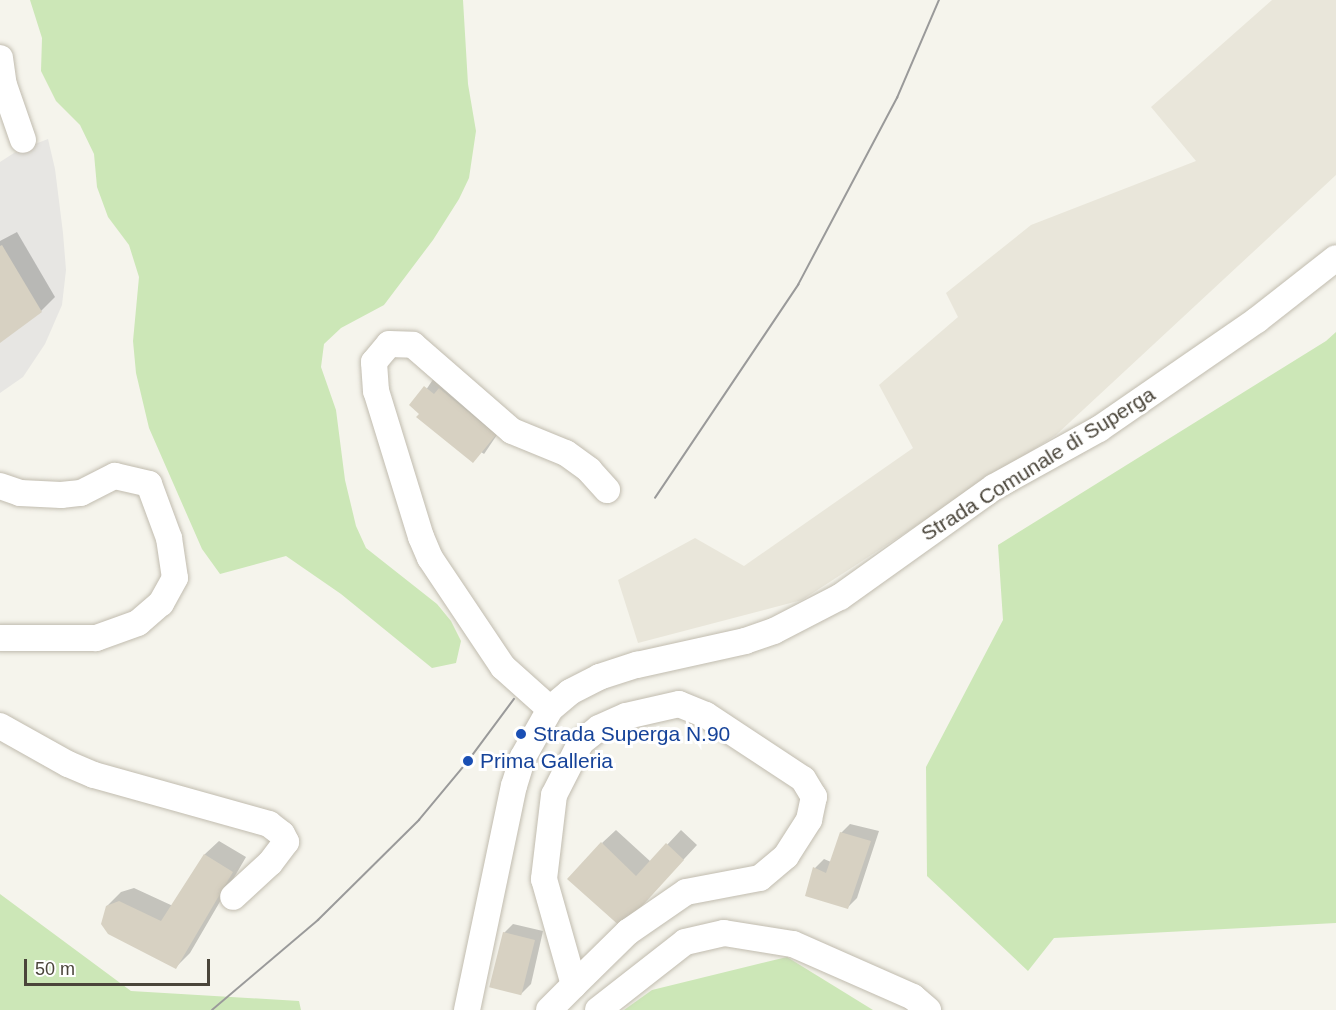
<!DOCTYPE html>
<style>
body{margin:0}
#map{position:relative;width:1336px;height:1010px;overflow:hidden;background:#f5f4ec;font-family:Arial,sans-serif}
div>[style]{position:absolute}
.residential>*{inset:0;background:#e9e6da}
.green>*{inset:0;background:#cce7b7}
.parking>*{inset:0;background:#e7e6e3}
.shadow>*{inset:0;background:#0003;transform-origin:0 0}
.building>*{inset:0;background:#d7d1c2;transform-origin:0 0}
.roads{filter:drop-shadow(0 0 2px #c1bcaf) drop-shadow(0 0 2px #c1bcaf)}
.minor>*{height:26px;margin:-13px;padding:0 13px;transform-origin:13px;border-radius:13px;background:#fff}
.tram>*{height:1.5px;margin:-0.75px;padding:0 0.75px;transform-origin:0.75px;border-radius:0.75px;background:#9a9a9a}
.dots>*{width:16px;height:16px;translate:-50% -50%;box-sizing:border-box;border:3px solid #fff;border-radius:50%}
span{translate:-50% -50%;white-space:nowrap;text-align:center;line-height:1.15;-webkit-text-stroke:6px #fff;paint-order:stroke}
.street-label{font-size:21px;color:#4a453a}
.transit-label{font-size:21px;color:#164399}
.left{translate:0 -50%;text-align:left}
.scale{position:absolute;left:24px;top:959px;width:186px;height:27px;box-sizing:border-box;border:3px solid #4a453a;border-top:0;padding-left:8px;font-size:18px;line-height:21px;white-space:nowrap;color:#4a453a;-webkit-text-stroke:4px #fff;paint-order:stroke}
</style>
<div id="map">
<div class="residential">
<div style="clip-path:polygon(1272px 0,1336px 0,1336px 175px,1056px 435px,802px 600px,638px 643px,618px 580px,695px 538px,744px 566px,913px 448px,879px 385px,958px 317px,946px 293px,1031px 225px,1196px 161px,1151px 107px)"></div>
</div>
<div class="green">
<div style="clip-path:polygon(30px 0,463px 0,468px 84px,476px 131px,469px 178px,459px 199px,433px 240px,384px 305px,341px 328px,324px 344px,321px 367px,336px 410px,345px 480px,356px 526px,366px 548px,437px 604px,451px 621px,461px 641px,456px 663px,432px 668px,341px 594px,286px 556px,220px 574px,202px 549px,149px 428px,136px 373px,133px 341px,139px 277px,129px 245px,108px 217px,97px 187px,94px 154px,80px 125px,56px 101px,41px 71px,42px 38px)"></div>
<div style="clip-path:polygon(1336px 332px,1336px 923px,1054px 938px,1028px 971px,927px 876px,926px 767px,1003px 620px,998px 545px,1326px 341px)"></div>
<div style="clip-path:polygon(0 894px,131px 991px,299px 1001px,301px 1010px,0 1010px)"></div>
<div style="clip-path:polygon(787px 957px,873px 1010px,624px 1010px,652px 990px)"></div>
</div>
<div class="parking">
<div style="clip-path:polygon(48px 139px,55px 169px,63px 233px,66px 270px,62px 305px,45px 344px,23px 377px,0 393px,0 162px,17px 151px)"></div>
</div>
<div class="shadow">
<div style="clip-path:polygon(17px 232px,55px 297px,41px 311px,0 341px,0 241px)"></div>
<div style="left:434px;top:378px;width:84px;height:35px;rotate:34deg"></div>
<div style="clip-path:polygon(850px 824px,879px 831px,857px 898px,848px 907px,807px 895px,815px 868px,824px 859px,831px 862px,841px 833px)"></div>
<div style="clip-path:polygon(616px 830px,651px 862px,681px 830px,697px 845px,635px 912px,602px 843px)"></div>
<div style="clip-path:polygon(219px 841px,246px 857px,190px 953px,176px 967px,107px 906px,121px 892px,134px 888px,173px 906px,205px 854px)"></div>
<div style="clip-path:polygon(513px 924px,543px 931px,531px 984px,521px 994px,504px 933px)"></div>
</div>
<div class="building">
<div style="clip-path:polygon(2px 245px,42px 312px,0 343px,0 246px)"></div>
<div style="clip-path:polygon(424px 386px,434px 394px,439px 388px,496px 435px,473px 463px,416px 417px,419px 414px,409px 405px)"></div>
<div style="clip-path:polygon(840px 832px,871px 841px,848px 909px,805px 896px,813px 867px,826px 873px)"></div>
<div style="clip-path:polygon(601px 842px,636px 876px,666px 843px,684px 860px,622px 928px,567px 879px)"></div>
<div style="clip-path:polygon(204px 854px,233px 872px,176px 969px,108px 934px,101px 924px,106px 906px,119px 901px,161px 921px)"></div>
<div style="left:503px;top:932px;width:33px;height:57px;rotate:14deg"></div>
</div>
<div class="roads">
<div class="minor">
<div style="left:0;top:58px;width:27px;rotate:82deg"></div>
<div style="left:4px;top:85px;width:58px;rotate:70.9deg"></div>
<div style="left:0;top:486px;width:21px;rotate:19deg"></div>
<div style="left:20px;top:493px;width:41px;rotate:2.8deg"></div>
<div style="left:61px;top:495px;width:20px;rotate:-6deg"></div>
<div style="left:81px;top:493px;width:38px;rotate:-27deg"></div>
<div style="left:115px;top:476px;width:35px;rotate:13deg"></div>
<div style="left:149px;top:484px;width:58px;rotate:69.7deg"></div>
<div style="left:169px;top:538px;width:40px;rotate:81.5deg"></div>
<div style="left:175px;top:578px;width:29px;rotate:119deg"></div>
<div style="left:161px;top:603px;width:30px;rotate:139deg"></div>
<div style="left:138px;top:623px;width:45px;rotate:160.3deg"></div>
<div style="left:96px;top:638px;width:96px;rotate:180deg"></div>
<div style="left:550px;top:709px;width:63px;rotate:-138.2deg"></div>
<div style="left:503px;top:667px;width:131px;rotate:-123.8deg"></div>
<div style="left:430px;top:558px;width:23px;rotate:-113deg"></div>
<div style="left:421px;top:537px;width:153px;rotate:-107.1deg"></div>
<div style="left:376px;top:391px;width:29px;rotate:-94deg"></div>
<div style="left:374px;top:362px;width:23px;rotate:-50deg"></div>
<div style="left:389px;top:344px;width:24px;rotate:2deg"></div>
<div style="left:413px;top:345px;width:131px;rotate:41deg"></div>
<div style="left:512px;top:431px;width:58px;rotate:22.2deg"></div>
<div style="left:566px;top:453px;width:29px;rotate:36deg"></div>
<div style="left:589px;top:470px;width:27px;rotate:48deg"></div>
<div style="left:0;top:726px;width:78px;rotate:29.2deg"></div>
<div style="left:68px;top:764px;width:28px;rotate:23deg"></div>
<div style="left:94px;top:775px;width:182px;rotate:15.6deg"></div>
<div style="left:269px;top:824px;width:16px;rotate:38deg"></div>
<div style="left:282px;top:834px;width:9px;rotate:63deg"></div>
<div style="left:286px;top:842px;width:26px;rotate:127deg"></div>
<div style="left:270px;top:863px;width:50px;rotate:137.4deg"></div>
<div style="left:467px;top:1010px;width:229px;rotate:-78.2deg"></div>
<div style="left:514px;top:786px;width:30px;rotate:-73deg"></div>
<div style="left:523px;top:757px;width:55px;rotate:-60.6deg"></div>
<div style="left:550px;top:709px;width:26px;rotate:-40deg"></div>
<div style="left:570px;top:692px;width:33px;rotate:-27deg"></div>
<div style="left:599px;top:677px;width:40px;rotate:-18deg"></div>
<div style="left:637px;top:665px;width:111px;rotate:-12.5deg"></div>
<div style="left:745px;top:641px;width:31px;rotate:-19deg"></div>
<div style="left:774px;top:631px;width:74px;rotate:-27.3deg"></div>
<div style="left:840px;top:597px;width:189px;rotate:-35.5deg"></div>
<div style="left:994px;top:487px;width:120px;rotate:-28.9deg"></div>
<div style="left:1099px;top:429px;width:192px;rotate:-34.6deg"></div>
<div style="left:1257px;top:320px;width:100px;rotate:-38.1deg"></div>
<div style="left:549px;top:1010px;width:35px;rotate:-45deg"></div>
<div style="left:574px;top:985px;width:76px;rotate:-44.5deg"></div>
<div style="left:628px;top:932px;width:70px;rotate:-34.6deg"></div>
<div style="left:686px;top:892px;width:75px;rotate:-10.7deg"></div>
<div style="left:760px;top:878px;width:34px;rotate:-40deg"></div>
<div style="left:786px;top:856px;width:43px;rotate:-57.4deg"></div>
<div style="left:809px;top:820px;width:24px;rotate:-78deg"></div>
<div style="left:814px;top:797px;width:21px;rotate:-121deg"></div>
<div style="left:803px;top:779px;width:116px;rotate:-146.6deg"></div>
<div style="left:706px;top:715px;width:29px;rotate:-158deg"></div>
<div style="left:679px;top:704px;width:54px;rotate:167.2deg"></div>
<div style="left:626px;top:716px;width:30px;rotate:156deg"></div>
<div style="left:599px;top:728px;width:23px;rotate:142deg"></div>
<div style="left:581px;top:742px;width:59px;rotate:117deg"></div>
<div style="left:554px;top:795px;width:85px;rotate:96.8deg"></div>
<div style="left:544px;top:879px;width:110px;rotate:74.2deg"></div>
<div style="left:598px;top:1010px;width:110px;rotate:-38deg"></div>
<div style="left:685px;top:942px;width:40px;rotate:-13deg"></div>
<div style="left:724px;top:933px;width:70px;rotate:9.1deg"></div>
<div style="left:793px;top:944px;width:131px;rotate:23.8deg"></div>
<div style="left:913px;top:997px;width:20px;rotate:41deg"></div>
</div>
</div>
<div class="tram">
<div style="left:655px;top:498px;width:257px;rotate:-56.1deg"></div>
<div style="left:798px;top:285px;width:212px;rotate:-62.1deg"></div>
<div style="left:897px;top:98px;width:107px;rotate:-66.8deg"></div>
<div style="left:212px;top:1010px;width:139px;rotate:-40.3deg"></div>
<div style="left:318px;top:920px;width:142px;rotate:-44.7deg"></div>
<div style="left:419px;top:820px;width:77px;rotate:-50.3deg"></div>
<div style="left:468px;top:761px;width:77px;rotate:-53.4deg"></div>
</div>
<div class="dots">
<div style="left:521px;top:734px;background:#1a4fb4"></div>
<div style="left:468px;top:761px;background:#1a4fb4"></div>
</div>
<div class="street-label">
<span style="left:1038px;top:464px;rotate:-32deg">Strada Comunale di Superga</span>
</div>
<div class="transit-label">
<span class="left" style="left:533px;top:734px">Strada Superga N.90</span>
<span class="left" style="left:480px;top:761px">Prima Galleria</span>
</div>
<div class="scale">50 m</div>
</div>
